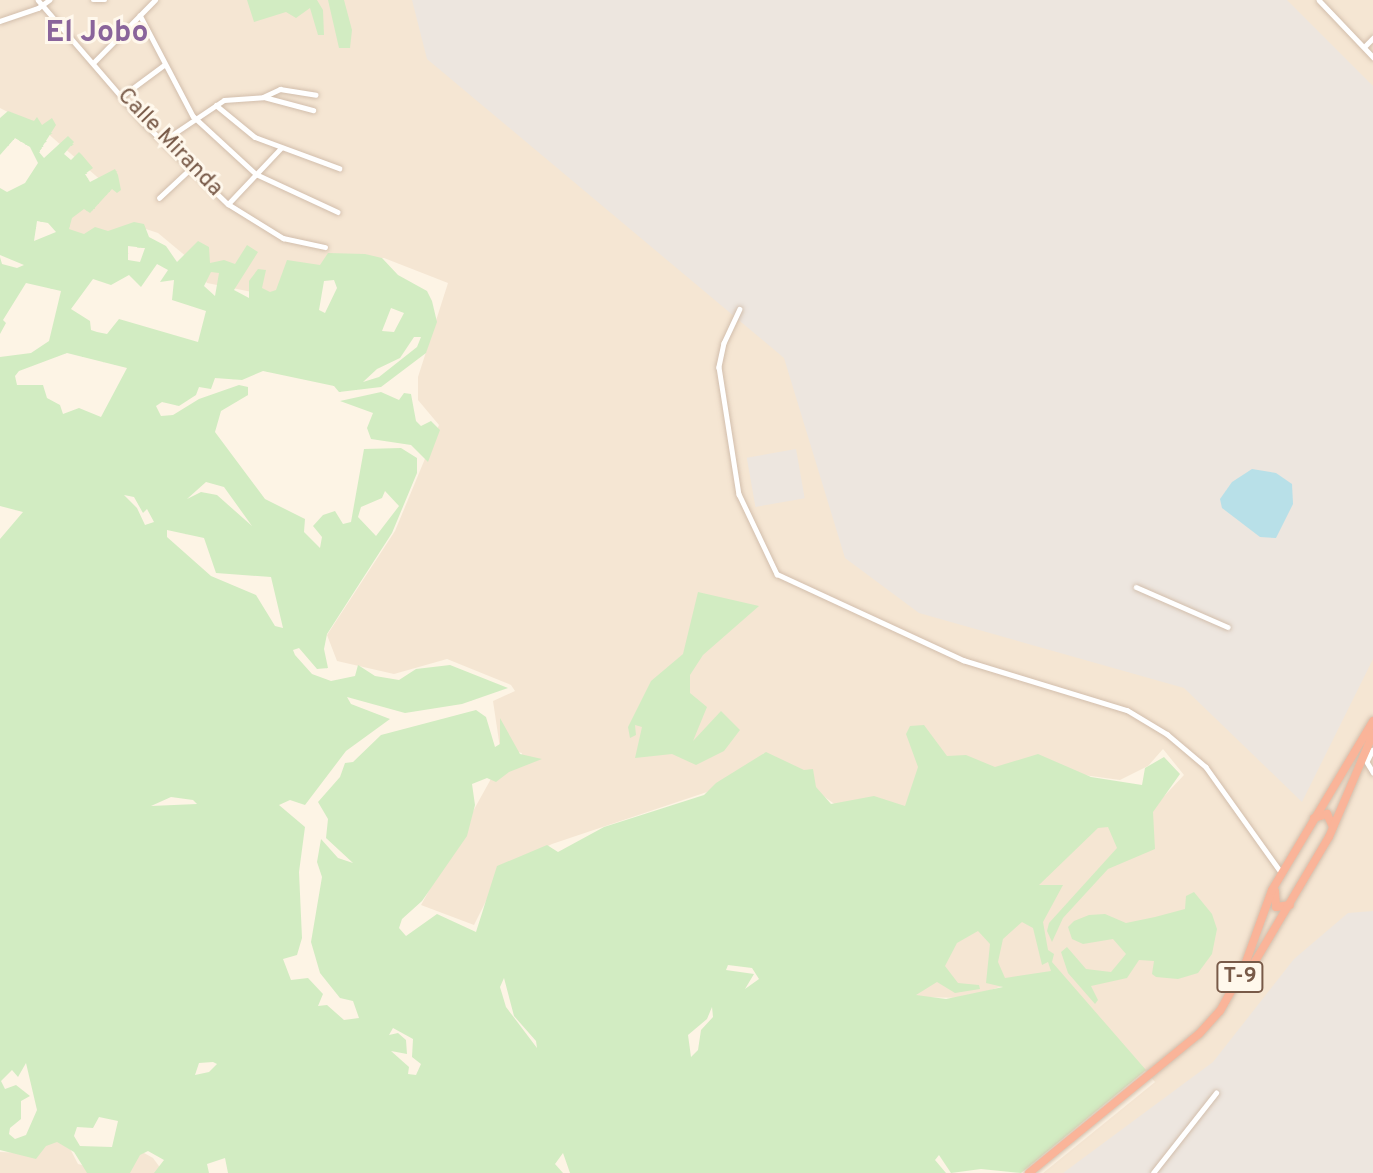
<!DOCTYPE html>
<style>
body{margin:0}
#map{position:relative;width:1373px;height:1173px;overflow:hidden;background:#fdf4e5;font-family:Overpass,sans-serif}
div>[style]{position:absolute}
.residential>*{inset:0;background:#f5e6d3}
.industrial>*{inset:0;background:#ede6df;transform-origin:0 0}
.green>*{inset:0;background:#d2ecc2}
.water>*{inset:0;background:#b8e0e8}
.roads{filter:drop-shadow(0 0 2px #d2beac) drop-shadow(0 0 2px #d2beac)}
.minor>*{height:4.5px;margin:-2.25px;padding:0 2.25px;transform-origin:2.25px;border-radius:2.25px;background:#fff}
.highway>*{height:8px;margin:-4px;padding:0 4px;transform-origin:4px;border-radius:4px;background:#fab499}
span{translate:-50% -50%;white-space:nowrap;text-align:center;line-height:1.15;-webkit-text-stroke:6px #fff8ec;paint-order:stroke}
.shield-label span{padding:2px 5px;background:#fff8ec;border:2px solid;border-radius:5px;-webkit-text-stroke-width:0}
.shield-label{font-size:21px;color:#785a48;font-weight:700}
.street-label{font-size:23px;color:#785a48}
.district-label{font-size:30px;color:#8a649b;font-weight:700}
</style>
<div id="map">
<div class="residential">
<div style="clip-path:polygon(0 0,1373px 0,1373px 1173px,1043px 1173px,1155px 1082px,1057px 973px,1046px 972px,966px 998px,914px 997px,888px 980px,982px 925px,1028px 916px,1035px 886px,1097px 828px,1108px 820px,1152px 809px,1184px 775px,1163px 749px,1148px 766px,1120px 780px,1076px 774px,916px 798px,900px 811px,877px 815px,840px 808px,764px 753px,748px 769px,707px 792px,552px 844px,502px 869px,474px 925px,421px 905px,492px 777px,521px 761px,522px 753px,500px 748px,493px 701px,515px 691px,511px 685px,447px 659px,394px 674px,337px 661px,327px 635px,395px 531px,439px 425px,418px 400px,418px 377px,448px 283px,384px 258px,330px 256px,296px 293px,252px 292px,207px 283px,188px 258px,158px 233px,146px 229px,73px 245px,64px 217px,104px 183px,45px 131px,0 108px)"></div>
<div style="clip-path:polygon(65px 1139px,78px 1164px,113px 1173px,0 1173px,0 1152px,26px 1153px,42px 1143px)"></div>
<div style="clip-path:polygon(137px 1149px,153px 1158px,164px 1173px,118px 1173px)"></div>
</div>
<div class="industrial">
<div style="clip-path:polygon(412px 0,1287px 0,1373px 86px,1373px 659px,1302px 802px,1184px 688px,919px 613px,845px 558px,784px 358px,427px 59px)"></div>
<div style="left:796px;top:449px;width:50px;height:50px;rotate:80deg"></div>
<div style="clip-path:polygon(1373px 911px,1373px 1173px,1063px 1173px,1213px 1062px,1294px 959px,1348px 913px)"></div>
</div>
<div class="green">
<div style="clip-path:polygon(247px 0,317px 0,323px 10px,324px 35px,318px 35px,310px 8px,296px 18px,286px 12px,254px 22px)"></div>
<div style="clip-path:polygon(328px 0,344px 0,352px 30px,350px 48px,339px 48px)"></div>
<div style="clip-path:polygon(evenodd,8px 111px,34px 121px,37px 117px,42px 125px,52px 118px,56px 125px,39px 152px,44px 158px,68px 136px,74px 142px,64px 154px,71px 160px,79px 152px,82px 155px,93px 168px,85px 174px,90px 182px,115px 169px,118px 175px,121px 190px,117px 193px,112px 189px,90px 213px,84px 209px,72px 218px,69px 229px,84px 234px,95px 227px,108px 231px,134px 222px,144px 224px,149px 237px,166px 246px,177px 262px,198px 241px,209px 247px,210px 263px,224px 260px,235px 264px,247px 245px,258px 252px,234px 290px,249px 298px,249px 281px,258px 269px,266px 270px,262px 288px,270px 292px,276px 290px,287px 260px,320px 265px,328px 253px,365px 254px,382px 258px,398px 275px,427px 291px,432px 301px,437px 322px,426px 353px,381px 387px,339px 392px,334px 386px,263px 371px,242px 380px,215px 378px,211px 389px,199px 387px,196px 395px,179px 406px,162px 402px,156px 406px,161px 416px,173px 415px,199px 399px,239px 385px,248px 387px,248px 395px,221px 411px,215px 432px,265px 499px,305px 519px,304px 532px,320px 548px,322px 537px,313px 526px,323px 515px,335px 511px,343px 524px,351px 522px,364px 449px,401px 448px,417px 458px,417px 473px,392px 533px,327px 634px,324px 649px,328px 668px,317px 669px,299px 648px,293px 650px,295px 655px,312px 674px,331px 681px,355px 676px,358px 665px,375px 676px,399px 680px,416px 669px,450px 665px,508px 688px,462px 704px,405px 713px,347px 697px,351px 704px,390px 719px,346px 751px,305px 805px,290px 800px,279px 805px,305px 827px,299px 872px,302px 938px,297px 955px,283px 959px,291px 980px,308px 978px,323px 994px,318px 1006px,327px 1005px,344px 1020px,359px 1018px,353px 1001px,340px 998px,320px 973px,311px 942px,322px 877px,317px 862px,321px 839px,338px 858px,353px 863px,326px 838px,328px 819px,318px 802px,340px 777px,345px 763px,353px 762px,381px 735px,476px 710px,486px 717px,495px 747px,500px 744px,500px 718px,520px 754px,542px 759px,509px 772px,496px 782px,487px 778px,472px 784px,475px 805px,467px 836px,422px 901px,402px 919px,399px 928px,406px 936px,437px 914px,476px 932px,497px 866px,547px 845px,558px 852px,604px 827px,704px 795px,716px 783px,766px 752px,804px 770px,813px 769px,816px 787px,831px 804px,874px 796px,905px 806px,918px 767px,906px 734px,910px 726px,924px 725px,947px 756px,966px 755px,995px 767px,1038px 754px,1091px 777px,1142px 785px,1145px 768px,1164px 757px,1180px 774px,1153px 812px,1155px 849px,1108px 869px,1063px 918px,1052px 942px,1047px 931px,1049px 923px,1117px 848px,1108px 827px,1098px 828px,1039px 885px,1063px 885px,1043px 922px,1048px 950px,1054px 954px,1052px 962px,1146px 1070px,1021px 1173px,981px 1169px,951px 1173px,939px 1155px,935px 1160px,946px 1173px,570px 1173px,563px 1153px,555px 1164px,563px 1173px,228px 1173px,225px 1158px,207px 1164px,209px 1173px,154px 1173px,164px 1160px,148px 1151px,140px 1155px,130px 1173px,87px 1173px,74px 1152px,57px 1142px,46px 1146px,36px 1159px,0 1150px,0 539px,23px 512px,0 506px,0 357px,31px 353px,49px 341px,61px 291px,26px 283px,3px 320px,6px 323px,0 334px,0 257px,2px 264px,17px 268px,24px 265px,0 255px,0 188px,7px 192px,25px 183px,38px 163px,30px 147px,15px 138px,0 155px,0 118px,8px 111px,37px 221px,48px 223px,56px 232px,34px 241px,37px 221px,8px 111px,128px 246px,145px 248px,140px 262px,128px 260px,128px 246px,8px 111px,157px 264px,168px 270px,160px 282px,174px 280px,172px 300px,206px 311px,198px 342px,119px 319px,107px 334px,97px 332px,91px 330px,90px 321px,71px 309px,93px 279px,111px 285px,129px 275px,141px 287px,157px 264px,8px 111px,211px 272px,219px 273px,215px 296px,204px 286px,211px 272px,8px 111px,324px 281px,334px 280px,337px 288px,325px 313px,319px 310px,324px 281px,8px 111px,391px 308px,404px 313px,394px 332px,382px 331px,391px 308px,8px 111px,414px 337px,421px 337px,417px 347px,379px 377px,363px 382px,377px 369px,400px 358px,414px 337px,8px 111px,67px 353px,127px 368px,101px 417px,79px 408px,63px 414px,60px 405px,47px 398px,43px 385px,17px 385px,15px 376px,19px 371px,67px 353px,8px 111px,206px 482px,224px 487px,252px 526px,217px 495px,201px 492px,187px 499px,206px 482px,8px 111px,385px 491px,399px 506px,376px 536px,358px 517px,361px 507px,382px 498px,385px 491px,8px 111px,124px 495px,134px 497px,143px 513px,147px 509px,154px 522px,145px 525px,137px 508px,124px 495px,8px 111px,167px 530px,204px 538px,216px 573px,271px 577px,283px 628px,275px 626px,256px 595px,211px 576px,167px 537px,167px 530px,8px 111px,171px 797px,193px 800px,197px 804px,151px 806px,171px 797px,8px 111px,1022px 922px,1033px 928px,1042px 965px,1048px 962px,1051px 971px,1005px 978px,998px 962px,1003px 939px,1022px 922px,8px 111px,978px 931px,990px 944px,986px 983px,1003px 987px,946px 999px,916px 995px,937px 982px,955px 993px,980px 989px,979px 985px,958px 983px,945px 966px,957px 943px,978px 931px,8px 111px,728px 965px,752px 968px,759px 979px,745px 989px,754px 974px,726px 970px,728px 965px,8px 111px,504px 978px,514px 1016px,536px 1041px,537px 1048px,506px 1007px,500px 987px,504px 978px,8px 111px,712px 1007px,713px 1017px,701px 1030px,698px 1050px,691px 1057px,688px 1035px,707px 1019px,712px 1007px,8px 111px,393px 1028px,413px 1039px,412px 1057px,421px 1064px,416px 1075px,408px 1074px,409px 1067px,391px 1051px,407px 1054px,406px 1040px,398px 1033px,389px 1035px,393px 1028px,8px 111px,26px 1063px,37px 1110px,26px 1135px,15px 1139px,9px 1134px,10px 1128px,21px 1119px,21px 1101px,30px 1096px,16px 1085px,5px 1089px,1px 1081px,12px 1070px,18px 1077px,26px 1063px,8px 111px,199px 1063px,213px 1062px,217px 1064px,209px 1072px,195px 1075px,199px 1063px,8px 111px,99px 1117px,118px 1121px,112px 1147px,80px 1146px,74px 1136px,77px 1127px,93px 1128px,99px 1117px)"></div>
<div style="clip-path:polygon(381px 392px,399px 400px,404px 393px,411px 394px,416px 421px,421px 426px,431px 421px,440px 430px,428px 462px,411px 445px,371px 439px,367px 428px,373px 413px,340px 401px)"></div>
<div style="clip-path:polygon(698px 592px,759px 606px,703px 655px,690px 675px,690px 693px,707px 707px,693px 741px,721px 711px,740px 730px,724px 751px,696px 765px,672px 754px,635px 758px,642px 727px,635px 725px,636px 735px,630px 738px,628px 727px,651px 681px,683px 654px)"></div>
<div style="clip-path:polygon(1194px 892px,1212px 914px,1217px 929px,1212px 954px,1198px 973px,1178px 979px,1156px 977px,1152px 974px,1154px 961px,1139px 960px,1127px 978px,1091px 986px,1098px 1000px,1095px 1004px,1068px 973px,1061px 952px,1067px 947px,1086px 969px,1111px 972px,1126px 954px,1113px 939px,1083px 944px,1072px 939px,1068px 927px,1074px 921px,1089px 915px,1105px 914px,1126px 923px,1155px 917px,1185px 909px,1186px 896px)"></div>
</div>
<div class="water">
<div style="clip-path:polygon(1252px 469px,1276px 473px,1292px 484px,1293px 504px,1276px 538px,1260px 537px,1222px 508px,1220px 499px,1232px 482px)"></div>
</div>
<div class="roads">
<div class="minor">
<div style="left:38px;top:0;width:162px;rotate:49.2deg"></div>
<div style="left:144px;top:123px;width:117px;rotate:44deg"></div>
<div style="left:228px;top:204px;width:65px;rotate:31.7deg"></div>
<div style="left:283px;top:238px;width:43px;rotate:12.1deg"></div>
<div style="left:93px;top:0;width:12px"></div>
<div style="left:1319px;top:0;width:79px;rotate:46.5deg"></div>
<div style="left:140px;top:15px;width:114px;rotate:62.3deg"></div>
<div style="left:193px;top:116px;width:86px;rotate:42.6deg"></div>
<div style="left:256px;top:174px;width:90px;rotate:24.9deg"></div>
<div style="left:0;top:21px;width:40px;rotate:-18.9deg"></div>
<div style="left:38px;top:8px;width:14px;rotate:-36deg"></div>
<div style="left:1364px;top:47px;width:13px;rotate:-45deg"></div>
<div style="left:94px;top:62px;width:87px;rotate:-45.5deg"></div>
<div style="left:122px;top:96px;width:52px;rotate:-36.4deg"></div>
<div style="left:264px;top:97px;width:51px;rotate:14.9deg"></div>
<div style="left:216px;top:105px;width:50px;rotate:39.4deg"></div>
<div style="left:255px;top:137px;width:90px;rotate:20.3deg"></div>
<div style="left:163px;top:141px;width:73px;rotate:-33.9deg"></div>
<div style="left:224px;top:100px;width:39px;rotate:-4deg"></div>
<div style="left:263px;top:97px;width:19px;rotate:-25deg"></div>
<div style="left:280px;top:89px;width:36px;rotate:9deg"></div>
<div style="left:159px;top:198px;width:41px;rotate:-43deg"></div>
<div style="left:228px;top:204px;width:77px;rotate:-46.6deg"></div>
<div style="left:740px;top:309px;width:38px;rotate:115deg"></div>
<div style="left:724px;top:343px;width:25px;rotate:102deg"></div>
<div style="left:719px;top:367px;width:129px;rotate:81.1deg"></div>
<div style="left:739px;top:494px;width:89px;rotate:64.6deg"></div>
<div style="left:777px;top:574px;width:205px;rotate:24.8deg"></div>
<div style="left:963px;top:660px;width:171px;rotate:17deg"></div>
<div style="left:1127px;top:710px;width:47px;rotate:31deg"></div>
<div style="left:1167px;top:734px;width:51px;rotate:40.2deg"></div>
<div style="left:1206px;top:767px;width:129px;rotate:54.5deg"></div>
<div style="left:1136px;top:587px;width:100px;rotate:23.5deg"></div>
<div style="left:1373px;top:750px;width:13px;rotate:117deg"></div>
<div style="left:1367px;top:762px;width:12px;rotate:59deg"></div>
<div style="left:1153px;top:1173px;width:102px;rotate:-51.8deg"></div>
</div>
<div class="highway">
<div style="left:1314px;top:818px;width:14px;rotate:-17deg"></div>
<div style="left:1327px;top:814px;width:14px;rotate:65deg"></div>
<div style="left:1275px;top:891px;width:16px;rotate:86deg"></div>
<div style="left:1276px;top:907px;width:14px;rotate:-8deg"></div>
<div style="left:1244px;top:980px;width:166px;rotate:-59.3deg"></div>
<div style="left:1329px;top:837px;width:112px;rotate:-66.9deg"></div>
<div style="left:1029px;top:1173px;width:220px;rotate:-39.3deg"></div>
<div style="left:1199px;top:1034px;width:31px;rotate:-48deg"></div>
<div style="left:1220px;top:1011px;width:47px;rotate:-60.7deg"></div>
<div style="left:1243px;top:970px;width:85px;rotate:-70.1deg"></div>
<div style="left:1272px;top:890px;width:197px;rotate:-59.1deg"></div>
</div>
</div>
<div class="shield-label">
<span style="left:1240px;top:977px">T-9</span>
</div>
<div class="street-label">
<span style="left:169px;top:143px;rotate:46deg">Calle Miranda</span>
</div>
<div class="district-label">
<span style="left:97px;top:34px">El Jobo</span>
</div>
</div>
